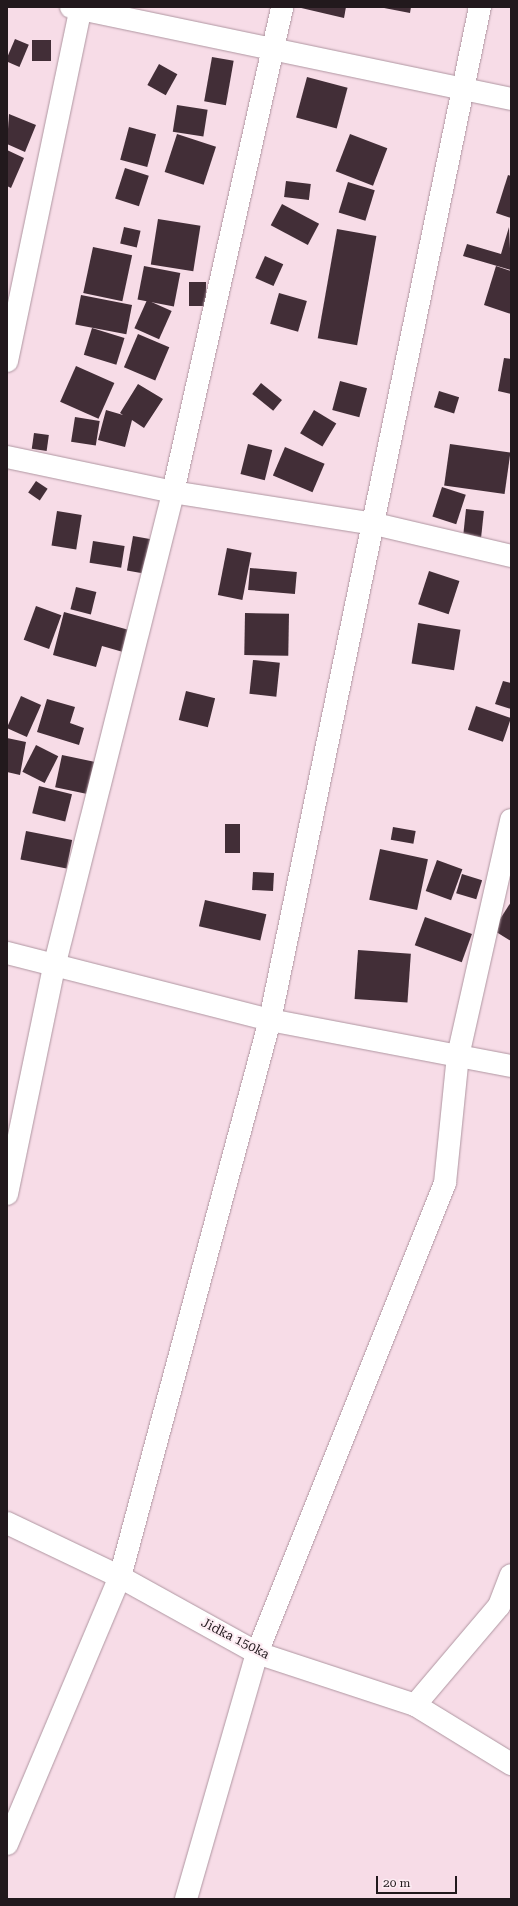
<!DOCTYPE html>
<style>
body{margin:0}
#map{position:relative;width:518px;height:1906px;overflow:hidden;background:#f7dce7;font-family:"Roboto Serif",serif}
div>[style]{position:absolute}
.building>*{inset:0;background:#422e37;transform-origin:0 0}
.roads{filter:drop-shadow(0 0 1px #af96a1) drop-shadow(0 0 1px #af96a1)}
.minor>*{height:22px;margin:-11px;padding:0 11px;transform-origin:11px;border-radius:11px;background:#fff}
span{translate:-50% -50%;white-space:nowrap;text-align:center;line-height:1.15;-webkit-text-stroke:4px #fdecf3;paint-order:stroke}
.street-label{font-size:13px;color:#22191d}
.frame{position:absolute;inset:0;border:8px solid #22191d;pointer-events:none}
.scale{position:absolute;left:376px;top:1876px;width:81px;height:18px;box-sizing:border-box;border:2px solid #22191d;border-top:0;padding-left:5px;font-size:12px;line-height:14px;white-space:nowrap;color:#22191d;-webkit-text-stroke:3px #fdecf3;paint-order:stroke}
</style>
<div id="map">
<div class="building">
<div style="clip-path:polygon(297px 7px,346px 7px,344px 18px)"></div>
<div style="clip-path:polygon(379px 7px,411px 7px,410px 13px)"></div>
<div style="left:15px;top:39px;width:15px;height:24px;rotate:23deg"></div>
<div style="left:32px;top:40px;width:19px;height:21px"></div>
<div style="left:212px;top:57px;width:22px;height:45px;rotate:10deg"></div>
<div style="left:159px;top:64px;width:21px;height:24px;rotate:29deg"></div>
<div style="left:307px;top:77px;width:42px;height:42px;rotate:15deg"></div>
<div style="left:177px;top:105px;width:31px;height:27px;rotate:9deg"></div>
<div style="clip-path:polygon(9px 114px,36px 125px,25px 152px,7px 144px)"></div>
<div style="left:129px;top:127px;width:28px;height:34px;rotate:15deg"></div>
<div style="left:177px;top:134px;width:41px;height:40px;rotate:18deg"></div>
<div style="left:350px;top:134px;width:40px;height:40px;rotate:21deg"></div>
<div style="clip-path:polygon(7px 150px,24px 158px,11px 188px,7px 186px)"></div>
<div style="left:125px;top:168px;width:25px;height:32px;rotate:18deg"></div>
<div style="clip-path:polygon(508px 175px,511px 176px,511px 218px,496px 213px)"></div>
<div style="left:286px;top:181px;width:25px;height:16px;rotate:7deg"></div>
<div style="left:348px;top:182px;width:28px;height:32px;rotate:17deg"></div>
<div style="left:282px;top:204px;width:42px;height:24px;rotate:28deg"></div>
<div style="left:158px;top:219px;width:43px;height:46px;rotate:9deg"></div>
<div style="left:124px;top:227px;width:17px;height:17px;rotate:13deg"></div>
<div style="clip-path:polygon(509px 227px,511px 270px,463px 256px,467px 244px,501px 254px)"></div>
<div style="left:337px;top:229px;width:40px;height:111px;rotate:10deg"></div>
<div style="left:93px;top:247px;width:40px;height:47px;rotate:12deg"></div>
<div style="left:265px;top:256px;width:20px;height:24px;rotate:24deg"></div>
<div style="left:144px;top:266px;width:37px;height:34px;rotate:11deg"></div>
<div style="clip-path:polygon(496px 266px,511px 271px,511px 314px,484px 305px)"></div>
<div style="left:189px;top:282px;width:17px;height:24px"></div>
<div style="left:279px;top:293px;width:29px;height:32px;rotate:16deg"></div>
<div style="left:81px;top:295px;width:52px;height:30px;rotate:11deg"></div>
<div style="left:147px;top:300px;width:27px;height:31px;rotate:24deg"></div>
<div style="left:92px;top:328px;width:34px;height:28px;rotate:17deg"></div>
<div style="left:138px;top:334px;width:34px;height:36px;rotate:23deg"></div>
<div style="clip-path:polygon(504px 358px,511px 359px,511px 394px,498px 391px)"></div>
<div style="left:76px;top:366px;width:42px;height:39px;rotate:24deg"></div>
<div style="left:340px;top:381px;width:28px;height:30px;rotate:15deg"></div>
<div style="left:261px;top:383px;width:27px;height:14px;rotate:39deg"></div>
<div style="clip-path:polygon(138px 384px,163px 399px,144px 428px,132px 420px,125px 447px,98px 440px,106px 410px,123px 415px,120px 413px)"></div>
<div style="left:439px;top:391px;width:21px;height:17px;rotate:17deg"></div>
<div style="left:314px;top:410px;width:26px;height:27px;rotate:31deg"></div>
<div style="left:75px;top:417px;width:25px;height:25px;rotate:9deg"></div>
<div style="left:34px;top:433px;width:15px;height:16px;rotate:8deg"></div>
<div style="left:248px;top:444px;width:25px;height:31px;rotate:14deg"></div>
<div style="left:450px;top:444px;width:61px;height:42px;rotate:8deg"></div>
<div style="left:285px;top:447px;width:43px;height:31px;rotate:23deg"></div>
<div style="left:36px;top:481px;width:14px;height:14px;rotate:34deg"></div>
<div style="left:442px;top:487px;width:25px;height:31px;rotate:18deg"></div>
<div style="left:466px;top:509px;width:18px;height:27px;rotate:6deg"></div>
<div style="left:57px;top:511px;width:25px;height:35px;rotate:9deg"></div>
<div style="left:133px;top:536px;width:27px;height:35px;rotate:10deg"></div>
<div style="left:93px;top:541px;width:32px;height:22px;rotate:9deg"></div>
<div style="left:227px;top:548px;width:25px;height:48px;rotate:11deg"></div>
<div style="left:250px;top:568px;width:47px;height:22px;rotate:5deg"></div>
<div style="left:429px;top:571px;width:32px;height:35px;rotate:18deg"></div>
<div style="left:76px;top:587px;width:21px;height:23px;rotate:14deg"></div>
<div style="left:36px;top:606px;width:27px;height:36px;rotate:20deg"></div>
<div style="clip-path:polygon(64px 612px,129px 630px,123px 652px,102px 646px,96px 667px,53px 655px)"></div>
<div style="left:245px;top:613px;width:44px;height:42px;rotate:1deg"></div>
<div style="left:418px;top:623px;width:43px;height:41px;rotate:9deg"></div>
<div style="left:253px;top:660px;width:27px;height:34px;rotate:6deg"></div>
<div style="clip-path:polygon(503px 681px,511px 683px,511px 709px,495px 704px)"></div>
<div style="left:186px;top:691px;width:30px;height:30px;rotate:14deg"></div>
<div style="left:21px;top:696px;width:22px;height:35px;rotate:24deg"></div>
<div style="clip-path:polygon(47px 699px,75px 707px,70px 723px,84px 728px,79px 745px,37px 732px)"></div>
<div style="left:476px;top:706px;width:37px;height:25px;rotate:19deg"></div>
<div style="clip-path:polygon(7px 738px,26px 742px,20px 775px,7px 772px)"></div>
<div style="left:36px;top:745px;width:25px;height:30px;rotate:27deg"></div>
<div style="left:62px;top:755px;width:34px;height:33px;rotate:12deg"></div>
<div style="left:39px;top:786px;width:34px;height:28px;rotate:14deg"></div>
<div style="left:225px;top:824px;width:15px;height:29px"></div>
<div style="left:393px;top:827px;width:23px;height:13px;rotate:10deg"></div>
<div style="left:26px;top:831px;width:47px;height:29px;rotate:11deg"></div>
<div style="left:380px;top:849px;width:49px;height:52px;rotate:12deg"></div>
<div style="left:437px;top:860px;width:27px;height:33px;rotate:20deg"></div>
<div style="left:253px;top:872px;width:21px;height:18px;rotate:3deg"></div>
<div style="left:462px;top:874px;width:21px;height:20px;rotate:17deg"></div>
<div style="left:205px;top:900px;width:63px;height:27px;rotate:13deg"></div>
<div style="clip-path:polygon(511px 902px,511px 941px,493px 930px)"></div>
<div style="left:425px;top:917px;width:50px;height:30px;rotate:20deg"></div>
<div style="left:358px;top:950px;width:53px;height:49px;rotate:4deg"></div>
</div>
<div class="roads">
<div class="minor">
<div style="left:71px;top:7px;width:450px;rotate:11.8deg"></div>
<div style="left:7px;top:361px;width:362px;rotate:-78.2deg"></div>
<div style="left:7px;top:457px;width:170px;rotate:11.9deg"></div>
<div style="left:173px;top:492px;width:205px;rotate:9deg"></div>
<div style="left:375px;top:524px;width:140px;rotate:13.2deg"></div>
<div style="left:7px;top:953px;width:271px;rotate:14.3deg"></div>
<div style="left:270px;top:1020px;width:245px;rotate:10.8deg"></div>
<div style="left:7px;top:1194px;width:232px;rotate:-78.3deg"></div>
<div style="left:54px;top:967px;width:490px;rotate:-75.9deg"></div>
<div style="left:173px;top:492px;width:497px;rotate:-77.3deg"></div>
<div style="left:7px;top:1523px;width:125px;rotate:25.5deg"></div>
<div style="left:120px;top:1577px;width:157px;rotate:29deg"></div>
<div style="left:257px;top:1653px;width:166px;rotate:18.2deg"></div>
<div style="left:415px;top:1705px;width:113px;rotate:31.6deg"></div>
<div style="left:415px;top:1705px;width:130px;rotate:-49.7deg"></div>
<div style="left:499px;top:1606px;width:33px;rotate:-69deg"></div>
<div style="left:7px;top:1844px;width:290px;rotate:-67.1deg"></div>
<div style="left:120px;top:1577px;width:577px;rotate:-74.93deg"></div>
<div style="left:270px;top:1020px;width:1035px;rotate:-78.29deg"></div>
<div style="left:186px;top:1899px;width:256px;rotate:-73.9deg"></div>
<div style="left:257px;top:1653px;width:506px;rotate:-68.2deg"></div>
<div style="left:445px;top:1183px;width:128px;rotate:-84.2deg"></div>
<div style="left:458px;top:1056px;width:242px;rotate:-77.3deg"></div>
</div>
</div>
<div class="street-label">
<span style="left:235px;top:1639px;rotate:27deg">Jidka 150ka</span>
</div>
<div class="frame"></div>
<div class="scale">20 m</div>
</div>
